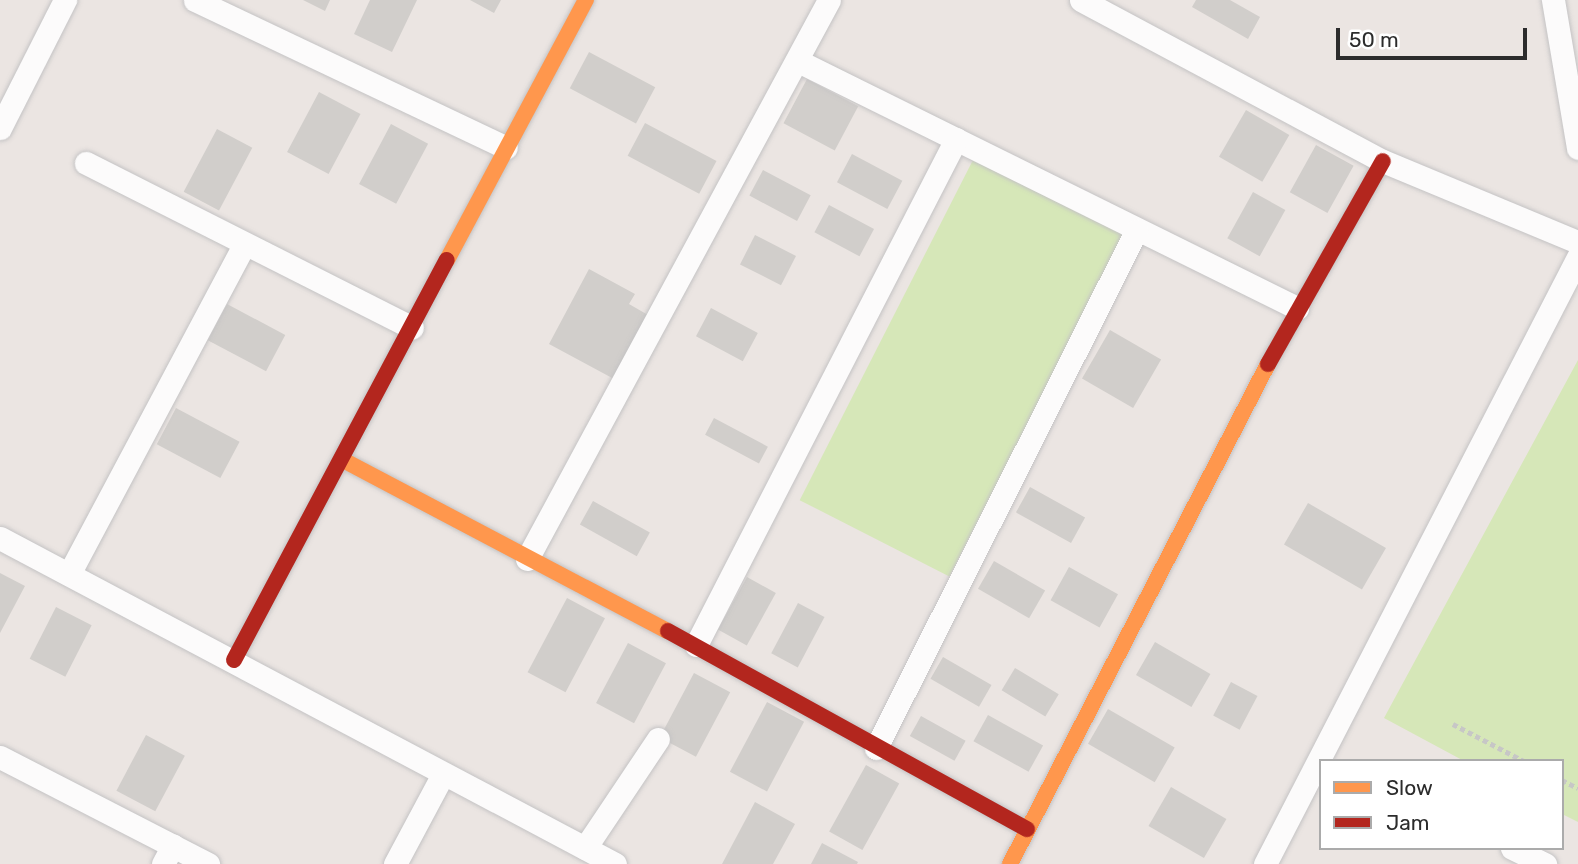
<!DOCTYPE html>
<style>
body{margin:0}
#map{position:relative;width:1578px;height:864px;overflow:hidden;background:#ebe5e2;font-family:Rubik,sans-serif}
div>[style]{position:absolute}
.green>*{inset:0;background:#d6e7b8;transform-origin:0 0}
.building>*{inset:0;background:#d1cecb;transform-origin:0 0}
.path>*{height:4.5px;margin-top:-2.25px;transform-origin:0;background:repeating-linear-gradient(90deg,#c7c7c6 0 5px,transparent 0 8.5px)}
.roads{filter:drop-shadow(0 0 2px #c4c3c4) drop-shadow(0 0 2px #c4c3c4)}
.street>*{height:23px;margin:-11.5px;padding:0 11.5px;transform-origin:11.5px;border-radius:11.5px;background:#fcfbfb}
.slow>*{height:16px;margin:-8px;padding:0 8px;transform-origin:8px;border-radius:8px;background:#ff974d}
.jam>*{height:16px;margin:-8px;padding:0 8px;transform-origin:8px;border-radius:8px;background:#b3261e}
span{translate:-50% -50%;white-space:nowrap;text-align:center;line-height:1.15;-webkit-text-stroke:6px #fff;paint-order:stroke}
.legend{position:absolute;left:1319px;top:759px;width:245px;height:91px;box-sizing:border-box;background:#fff;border:2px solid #ababab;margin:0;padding:9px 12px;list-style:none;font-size:21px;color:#2c2c2c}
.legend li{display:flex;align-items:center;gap:14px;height:35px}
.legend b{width:35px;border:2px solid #ababab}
.scale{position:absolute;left:1336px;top:28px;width:191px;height:32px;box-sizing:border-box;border:4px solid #2c2c2c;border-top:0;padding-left:9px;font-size:21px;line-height:24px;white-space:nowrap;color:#2c2c2c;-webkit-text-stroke:5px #fff;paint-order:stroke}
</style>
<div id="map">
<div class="green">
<div style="left:974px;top:158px;width:168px;height:384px;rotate:27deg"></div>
<div style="clip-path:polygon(1578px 360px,1578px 822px,1562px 814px,1562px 761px,1464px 761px,1384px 718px)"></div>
</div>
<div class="building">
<div style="clip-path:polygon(303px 0,330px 0,325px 11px)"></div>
<div style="clip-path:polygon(370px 0,417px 0,392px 52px,354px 34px)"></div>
<div style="clip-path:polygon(470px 0,501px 0,494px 13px)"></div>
<div style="clip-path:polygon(1196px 0,1230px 0,1260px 17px,1248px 39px,1192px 7px)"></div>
<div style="left:589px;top:52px;width:75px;height:41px;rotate:28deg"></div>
<div style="left:807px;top:79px;width:58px;height:50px;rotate:28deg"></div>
<div style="left:319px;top:92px;width:47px;height:68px;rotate:28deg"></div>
<div style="left:1246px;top:110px;width:50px;height:54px;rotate:30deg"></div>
<div style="left:645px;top:123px;width:81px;height:37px;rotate:28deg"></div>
<div style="left:391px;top:124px;width:42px;height:68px;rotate:28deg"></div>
<div style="left:217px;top:129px;width:40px;height:71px;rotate:28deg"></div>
<div style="left:1316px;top:145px;width:43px;height:54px;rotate:29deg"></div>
<div style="left:852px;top:154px;width:57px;height:32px;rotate:28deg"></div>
<div style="left:763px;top:170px;width:54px;height:29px;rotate:28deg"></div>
<div style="left:1253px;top:192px;width:37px;height:53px;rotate:29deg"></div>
<div style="left:829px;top:205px;width:51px;height:31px;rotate:28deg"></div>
<div style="left:755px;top:235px;width:46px;height:33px;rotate:27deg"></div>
<div style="clip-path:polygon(589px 269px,635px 294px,629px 304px,648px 315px,614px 379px,549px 344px)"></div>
<div style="left:227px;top:304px;width:66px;height:41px;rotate:28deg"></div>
<div style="left:711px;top:308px;width:53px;height:32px;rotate:28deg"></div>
<div style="left:1110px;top:330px;width:59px;height:56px;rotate:30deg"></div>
<div style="left:176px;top:408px;width:72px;height:41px;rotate:28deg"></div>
<div style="left:714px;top:418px;width:61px;height:19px;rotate:28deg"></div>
<div style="left:1030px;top:487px;width:63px;height:29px;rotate:29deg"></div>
<div style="left:593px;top:501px;width:65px;height:27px;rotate:29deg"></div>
<div style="left:1308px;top:503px;width:90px;height:48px;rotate:30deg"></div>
<div style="left:994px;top:561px;width:59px;height:32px;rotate:30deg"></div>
<div style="left:1069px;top:567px;width:56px;height:38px;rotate:29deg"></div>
<div style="clip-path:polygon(0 573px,25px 586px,0 633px)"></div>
<div style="left:747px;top:577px;width:33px;height:60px;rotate:29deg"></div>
<div style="left:567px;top:598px;width:43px;height:84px;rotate:28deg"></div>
<div style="left:798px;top:603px;width:30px;height:57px;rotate:28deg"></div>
<div style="left:56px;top:607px;width:40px;height:58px;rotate:27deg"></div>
<div style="left:1155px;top:642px;width:64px;height:38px;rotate:30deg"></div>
<div style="left:628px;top:643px;width:43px;height:68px;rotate:28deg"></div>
<div style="left:943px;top:657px;width:56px;height:25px;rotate:30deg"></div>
<div style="left:1015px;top:668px;width:51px;height:26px;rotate:31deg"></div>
<div style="left:694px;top:673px;width:41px;height:73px;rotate:28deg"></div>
<div style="left:1231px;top:682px;width:30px;height:38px;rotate:28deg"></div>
<div style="left:767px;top:702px;width:42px;height:79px;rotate:28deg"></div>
<div style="left:1108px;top:709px;width:77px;height:40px;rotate:30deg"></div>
<div style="left:988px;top:715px;width:63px;height:30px;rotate:29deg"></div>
<div style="left:921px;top:716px;width:51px;height:23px;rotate:29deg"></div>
<div style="left:146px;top:735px;width:44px;height:63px;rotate:28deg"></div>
<div style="left:866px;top:765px;width:38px;height:76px;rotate:29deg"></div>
<div style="left:1171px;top:787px;width:64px;height:45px;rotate:30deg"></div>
<div style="clip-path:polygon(755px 802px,795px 824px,773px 864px,722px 864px)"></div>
<div style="clip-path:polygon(822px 843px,858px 862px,857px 864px,811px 864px)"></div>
</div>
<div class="path">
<div style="left:1453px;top:724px;width:80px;rotate:27.5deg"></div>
<div style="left:1562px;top:780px;width:18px;rotate:27deg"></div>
</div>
<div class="roads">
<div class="street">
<div style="left:195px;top:0;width:344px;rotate:25.4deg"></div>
<div style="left:1081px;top:0;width:342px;rotate:28.1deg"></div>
<div style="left:1383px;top:161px;width:211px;rotate:22.6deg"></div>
<div style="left:1553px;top:0;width:150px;rotate:80.4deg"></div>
<div style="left:798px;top:61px;width:557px;rotate:26.33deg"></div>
<div style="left:0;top:128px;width:144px;rotate:-63.1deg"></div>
<div style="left:86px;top:163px;width:365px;rotate:26.8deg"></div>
<div style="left:0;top:538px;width:696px;rotate:27.93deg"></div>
<div style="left:527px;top:559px;width:635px;rotate:-61.62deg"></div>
<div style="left:69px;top:574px;width:370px;rotate:-62deg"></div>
<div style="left:696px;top:645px;width:569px;rotate:-62.8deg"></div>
<div style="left:876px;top:748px;width:579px;rotate:-63.3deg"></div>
<div style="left:0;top:757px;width:234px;rotate:27.2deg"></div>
<div style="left:585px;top:848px;width:131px;rotate:-56.2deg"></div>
<div style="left:1512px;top:848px;width:37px;rotate:26deg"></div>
<div style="left:163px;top:864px;width:21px;rotate:-62deg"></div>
<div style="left:395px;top:864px;width:102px;rotate:-61.9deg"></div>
<div style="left:1265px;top:864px;width:683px;rotate:-62.72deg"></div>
</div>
<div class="slow">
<div style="left:447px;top:260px;width:295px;rotate:-61.9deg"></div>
<div style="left:343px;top:460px;width:367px;rotate:27.8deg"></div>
<div style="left:1010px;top:864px;width:563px;rotate:-62.71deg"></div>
</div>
<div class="jam">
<div style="left:1268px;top:364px;width:233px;rotate:-60.5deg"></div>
<div style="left:668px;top:631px;width:410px;rotate:28.9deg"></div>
<div style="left:234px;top:660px;width:453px;rotate:-62deg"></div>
</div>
</div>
<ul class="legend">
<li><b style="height:9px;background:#ff974d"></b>Slow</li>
<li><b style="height:9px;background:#b3261e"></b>Jam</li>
</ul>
<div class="scale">50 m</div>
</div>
